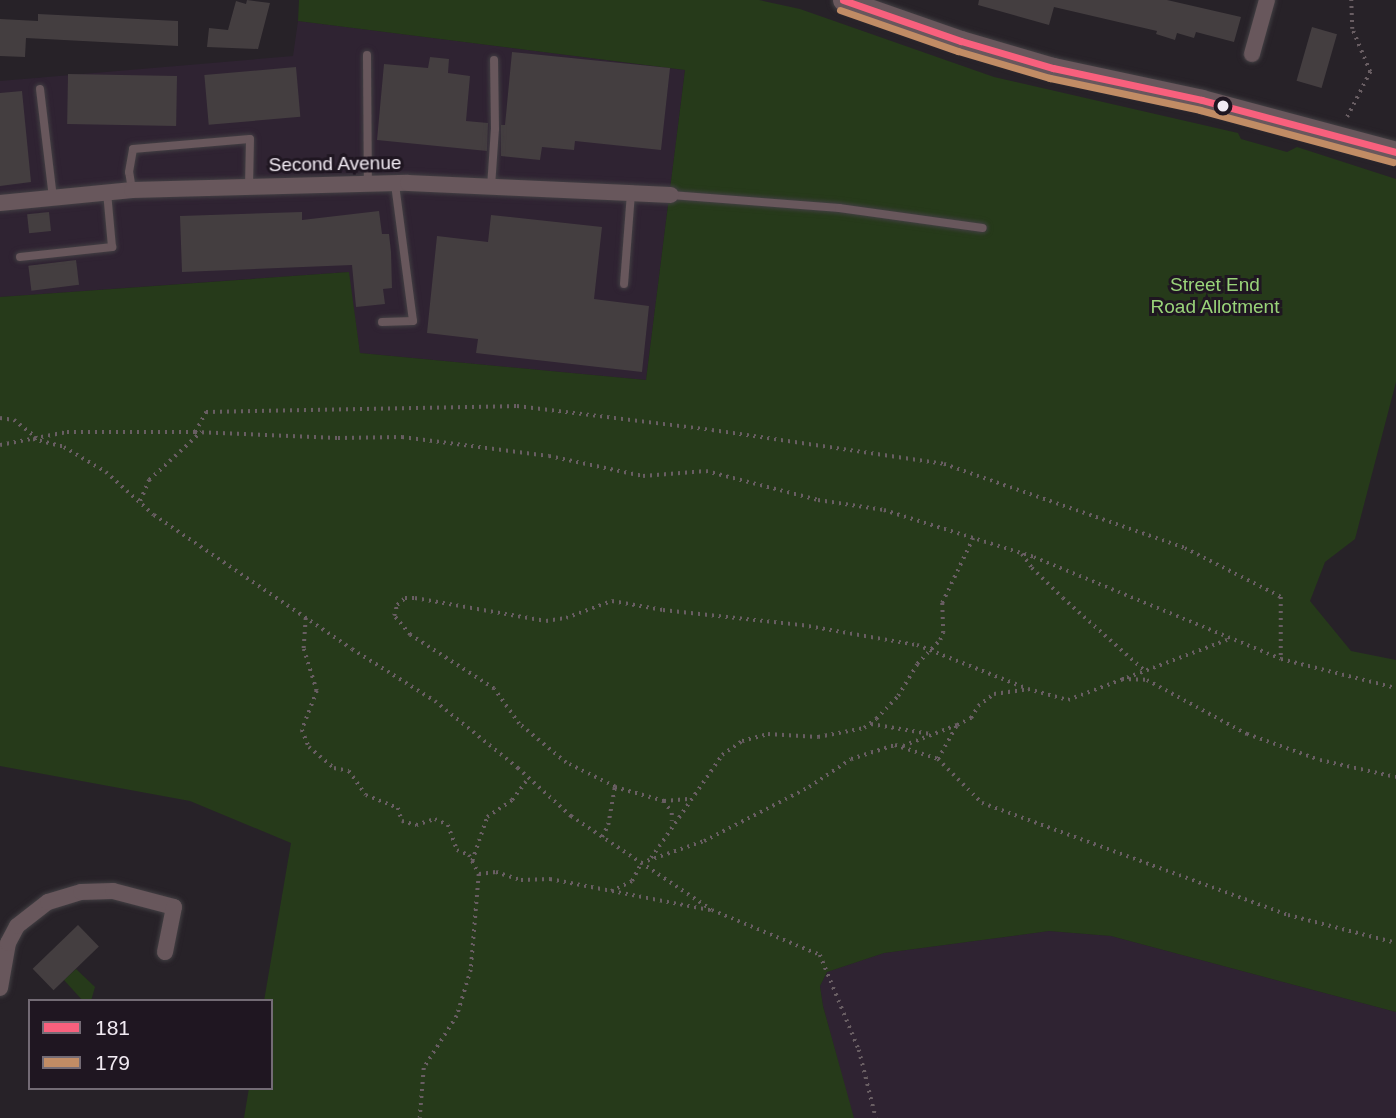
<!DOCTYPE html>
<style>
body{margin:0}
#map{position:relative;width:1396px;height:1118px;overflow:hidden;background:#272228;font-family:Arial,sans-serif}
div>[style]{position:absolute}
.built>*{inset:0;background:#2f2332}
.green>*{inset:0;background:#263a1a}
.building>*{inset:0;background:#443e40;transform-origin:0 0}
.path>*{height:3.5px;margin-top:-1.75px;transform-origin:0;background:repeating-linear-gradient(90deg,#695e63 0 2px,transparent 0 7px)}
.roads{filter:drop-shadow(0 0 2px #423f43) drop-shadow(0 0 2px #423f43)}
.service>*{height:8px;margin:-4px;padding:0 4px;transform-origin:4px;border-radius:4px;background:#68575c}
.minor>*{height:16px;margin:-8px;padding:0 8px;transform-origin:8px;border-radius:8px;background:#68575c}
.tertiary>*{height:21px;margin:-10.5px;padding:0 10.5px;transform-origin:10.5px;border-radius:10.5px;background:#68575c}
.bus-1>*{height:7px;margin:-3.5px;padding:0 3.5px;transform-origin:3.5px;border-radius:3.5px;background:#f8607d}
.bus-2>*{height:7px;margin:-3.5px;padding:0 3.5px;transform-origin:3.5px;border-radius:3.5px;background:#c18c65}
.dots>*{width:19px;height:19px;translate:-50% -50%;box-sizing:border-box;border:4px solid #1f1621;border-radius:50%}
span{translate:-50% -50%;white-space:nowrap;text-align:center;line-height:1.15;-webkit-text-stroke:6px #1f1621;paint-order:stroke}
.street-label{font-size:19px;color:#f1eaf2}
.park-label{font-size:19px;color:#99d379}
.legend{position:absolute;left:28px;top:999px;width:245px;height:91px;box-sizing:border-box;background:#1f1621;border:2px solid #736b75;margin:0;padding:9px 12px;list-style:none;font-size:21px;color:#f1eaf2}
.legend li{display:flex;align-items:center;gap:14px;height:35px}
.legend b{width:35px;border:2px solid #736b75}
</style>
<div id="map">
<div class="built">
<div style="clip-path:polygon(298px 21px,685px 70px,646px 380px,360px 353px,348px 272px,0 297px,0 81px,293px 56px)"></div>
<div style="clip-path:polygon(1049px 931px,1111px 936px,1396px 1012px,1396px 1118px,853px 1118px,823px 1006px,820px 986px,827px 972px,884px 953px)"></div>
</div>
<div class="green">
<div style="clip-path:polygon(299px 0,759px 0,800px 9px,994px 77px,1238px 133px,1241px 139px,1287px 152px,1297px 147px,1396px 179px,1396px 382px,1355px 539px,1325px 562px,1310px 601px,1351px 651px,1396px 660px,1396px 1012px,1111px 936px,1049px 931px,884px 953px,827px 972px,820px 986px,823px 1006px,854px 1118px,244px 1118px,249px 1088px,271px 1088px,271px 1001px,264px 1001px,291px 843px,190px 801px,0 766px,0 297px,349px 272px,360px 353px,646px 380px,685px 70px,298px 21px)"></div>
<div style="clip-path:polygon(76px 969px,95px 987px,91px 1001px,83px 1001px,64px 980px)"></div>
</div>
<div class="building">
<div style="clip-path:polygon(247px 0,270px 3px,258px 49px,207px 47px,209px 28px,228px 30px,236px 1px,246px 4px)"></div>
<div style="clip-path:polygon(979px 0,1167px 0,1241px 17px,1234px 42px,1196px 32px,1194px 38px,1177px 33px,1175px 40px,1156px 34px,1157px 31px,1054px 7px,1049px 25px,978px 5px)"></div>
<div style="clip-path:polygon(38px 14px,178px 21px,178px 46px,26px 38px,25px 57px,0 56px,0 19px,38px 21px)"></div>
<div style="left:1312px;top:27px;width:26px;height:56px;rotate:16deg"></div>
<div style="clip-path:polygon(512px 52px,670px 68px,661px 150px,575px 141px,574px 150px,542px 147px,540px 160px,501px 156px,501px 125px,505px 125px)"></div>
<div style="clip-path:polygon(430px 57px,449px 59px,448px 73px,470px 76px,466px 121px,488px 123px,487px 151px,377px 140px,384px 64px,428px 68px)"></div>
<div style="left:296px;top:67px;width:50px;height:92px;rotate:85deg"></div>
<div style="left:177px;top:76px;width:50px;height:109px;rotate:91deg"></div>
<div style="clip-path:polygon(22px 91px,31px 182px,0 186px,0 93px)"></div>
<div style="clip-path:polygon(379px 211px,382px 234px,389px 234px,391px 252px,392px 288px,383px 289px,385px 304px,356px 307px,352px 265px,182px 272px,180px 216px,302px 212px,302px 220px)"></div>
<div style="left:49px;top:212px;width:19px;height:22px;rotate:84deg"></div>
<div style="clip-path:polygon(491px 215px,602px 227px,594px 299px,649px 306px,642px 372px,476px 353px,478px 339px,427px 333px,437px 236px,488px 242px)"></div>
<div style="left:76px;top:260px;width:25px;height:48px;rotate:83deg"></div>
<div style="left:78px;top:925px;width:30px;height:63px;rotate:46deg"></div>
</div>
<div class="path">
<div style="left:1347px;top:117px;width:51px;rotate:-62.9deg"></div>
<div style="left:1370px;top:72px;width:47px;rotate:-112.7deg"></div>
<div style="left:1352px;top:29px;width:29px;rotate:-92deg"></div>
<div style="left:0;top:418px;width:14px;rotate:8deg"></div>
<div style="left:14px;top:420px;width:29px;rotate:38deg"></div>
<div style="left:195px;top:432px;width:23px;rotate:-61deg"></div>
<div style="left:206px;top:412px;width:311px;rotate:-1.1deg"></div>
<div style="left:517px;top:406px;width:196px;rotate:7deg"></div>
<div style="left:712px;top:430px;width:234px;rotate:8.3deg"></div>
<div style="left:944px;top:464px;width:255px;rotate:19.2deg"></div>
<div style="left:1185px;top:548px;width:108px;rotate:27deg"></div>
<div style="left:1281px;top:597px;width:62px;rotate:90deg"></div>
<div style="left:33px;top:439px;width:32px;rotate:14deg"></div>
<div style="left:64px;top:447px;width:49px;rotate:30.8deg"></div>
<div style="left:106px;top:472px;width:64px;rotate:41.9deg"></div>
<div style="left:154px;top:515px;width:239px;rotate:34.1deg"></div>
<div style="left:352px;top:649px;width:98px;rotate:32.1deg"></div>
<div style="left:435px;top:701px;width:107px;rotate:38.9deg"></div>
<div style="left:518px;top:768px;width:72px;rotate:42.2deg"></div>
<div style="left:571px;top:816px;width:169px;rotate:33.7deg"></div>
<div style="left:712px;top:910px;width:117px;rotate:22.6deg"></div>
<div style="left:820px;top:955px;width:103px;rotate:67.7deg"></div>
<div style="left:859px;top:1050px;width:70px;rotate:76deg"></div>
<div style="left:0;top:445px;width:68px;rotate:-11deg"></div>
<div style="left:67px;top:432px;width:128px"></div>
<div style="left:195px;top:432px;width:143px;rotate:2.4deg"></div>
<div style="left:338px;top:438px;width:64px;rotate:-0.9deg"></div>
<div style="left:402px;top:437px;width:148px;rotate:7.4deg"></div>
<div style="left:549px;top:456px;width:96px;rotate:12deg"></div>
<div style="left:643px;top:476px;width:63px;rotate:-4.5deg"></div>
<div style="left:706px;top:471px;width:116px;rotate:14.5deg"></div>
<div style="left:818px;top:500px;width:67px;rotate:8.6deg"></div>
<div style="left:884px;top:510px;width:157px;rotate:17.4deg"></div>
<div style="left:1034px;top:557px;width:267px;rotate:22.4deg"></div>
<div style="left:1281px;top:659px;width:119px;rotate:14.2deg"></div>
<div style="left:140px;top:501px;width:23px;rotate:-67deg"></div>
<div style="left:149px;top:480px;width:71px;rotate:-42.7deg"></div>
<div style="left:1022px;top:554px;width:17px;rotate:54deg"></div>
<div style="left:1032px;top:568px;width:43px;rotate:44.1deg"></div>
<div style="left:1063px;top:598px;width:108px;rotate:41.6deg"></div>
<div style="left:306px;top:618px;width:31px;rotate:94deg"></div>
<div style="left:304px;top:649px;width:44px;rotate:72.8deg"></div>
<div style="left:317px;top:691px;width:42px;rotate:111deg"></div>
<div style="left:302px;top:730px;width:18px;rotate:68deg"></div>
<div style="left:309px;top:747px;width:33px;rotate:40deg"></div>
<div style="left:334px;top:768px;width:15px;rotate:11deg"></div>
<div style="left:349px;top:771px;width:29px;rotate:55deg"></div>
<div style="left:366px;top:795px;width:35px;rotate:22deg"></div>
<div style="left:398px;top:808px;width:14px;rotate:73deg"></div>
<div style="left:402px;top:821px;width:15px;rotate:16deg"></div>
<div style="left:416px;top:825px;width:20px;rotate:-18deg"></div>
<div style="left:435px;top:819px;width:14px;rotate:25deg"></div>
<div style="left:448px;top:825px;width:27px;rotate:70deg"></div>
<div style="left:457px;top:850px;width:13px;rotate:23deg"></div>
<div style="left:469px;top:855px;width:21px;rotate:62deg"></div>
<div style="left:479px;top:874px;width:96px;rotate:94.8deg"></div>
<div style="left:471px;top:970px;width:48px;rotate:106.9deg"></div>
<div style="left:457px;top:1016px;width:62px;rotate:122.4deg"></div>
<div style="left:424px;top:1068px;width:50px;rotate:94.6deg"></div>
<div style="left:1122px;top:679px;width:25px;rotate:2deg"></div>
<div style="left:1147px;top:680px;width:114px;rotate:28.4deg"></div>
<div style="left:1247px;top:734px;width:77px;rotate:19.6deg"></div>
<div style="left:1320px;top:760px;width:78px;rotate:12.6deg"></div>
<div style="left:871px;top:724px;width:60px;rotate:9.6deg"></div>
<div style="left:903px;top:746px;width:58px;rotate:-21.3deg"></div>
<div style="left:938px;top:759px;width:39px;rotate:-61deg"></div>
<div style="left:957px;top:725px;width:16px;rotate:-27deg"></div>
<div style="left:971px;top:718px;width:14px;rotate:-60deg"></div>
<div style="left:978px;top:706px;width:20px;rotate:-37deg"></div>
<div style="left:994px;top:694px;width:34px;rotate:-8deg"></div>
<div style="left:1028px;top:689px;width:41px;rotate:15.4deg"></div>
<div style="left:1068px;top:700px;width:170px;rotate:-20.7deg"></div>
<div style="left:615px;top:787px;width:51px;rotate:15.9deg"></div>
<div style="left:664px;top:801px;width:24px;rotate:-5deg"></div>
<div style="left:664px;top:801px;width:14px;rotate:56deg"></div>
<div style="left:672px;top:813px;width:8px;rotate:90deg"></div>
<div style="left:602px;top:837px;width:13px;rotate:-63deg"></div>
<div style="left:608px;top:825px;width:39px;rotate:-80deg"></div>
<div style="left:615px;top:787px;width:55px;rotate:-153.9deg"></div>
<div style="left:566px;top:763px;width:61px;rotate:-140.3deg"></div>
<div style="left:519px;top:724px;width:43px;rotate:-125.5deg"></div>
<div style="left:494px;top:689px;width:100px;rotate:-147.3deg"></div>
<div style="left:410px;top:635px;width:25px;rotate:-130deg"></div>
<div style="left:394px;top:616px;width:11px;rotate:-75deg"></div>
<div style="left:397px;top:605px;width:11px;rotate:-41deg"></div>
<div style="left:405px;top:598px;width:10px"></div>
<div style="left:415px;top:598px;width:133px;rotate:10deg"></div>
<div style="left:546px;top:621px;width:20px;rotate:-9deg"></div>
<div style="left:566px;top:618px;width:49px;rotate:-20.3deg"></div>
<div style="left:612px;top:601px;width:52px;rotate:10deg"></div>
<div style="left:663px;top:610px;width:140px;rotate:6.2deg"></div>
<div style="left:802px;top:625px;width:117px;rotate:9.9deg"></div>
<div style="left:917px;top:645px;width:119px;rotate:21.6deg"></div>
<div style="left:651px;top:858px;width:125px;rotate:-55.4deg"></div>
<div style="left:722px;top:755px;width:24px;rotate:-35deg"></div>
<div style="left:742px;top:741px;width:27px;rotate:-15deg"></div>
<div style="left:768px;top:734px;width:50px;rotate:3.4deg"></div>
<div style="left:818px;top:737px;width:47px;rotate:-11.1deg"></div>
<div style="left:864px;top:728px;width:15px;rotate:-37deg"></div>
<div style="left:876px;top:719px;width:32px;rotate:-46deg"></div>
<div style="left:898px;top:696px;width:37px;rotate:-59deg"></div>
<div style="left:917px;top:664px;width:33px;rotate:-46deg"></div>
<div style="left:940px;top:640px;width:8px;rotate:-67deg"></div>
<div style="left:943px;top:633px;width:30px;rotate:-92deg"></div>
<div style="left:942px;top:603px;width:72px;rotate:-64.5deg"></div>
<div style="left:472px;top:861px;width:46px;rotate:-71.2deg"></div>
<div style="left:487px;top:817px;width:30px;rotate:-34deg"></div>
<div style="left:512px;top:800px;width:26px;rotate:-53deg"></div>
<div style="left:479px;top:874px;width:17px;rotate:-7deg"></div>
<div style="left:496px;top:872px;width:26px;rotate:18deg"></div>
<div style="left:521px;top:880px;width:29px;rotate:-2deg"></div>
<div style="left:550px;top:879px;width:163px;rotate:11deg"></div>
<div style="left:611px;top:891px;width:23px;rotate:-25deg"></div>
<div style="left:632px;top:881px;width:20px;rotate:-63deg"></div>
<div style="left:641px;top:863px;width:67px;rotate:-19.2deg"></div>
<div style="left:704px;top:841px;width:118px;rotate:-27.2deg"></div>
<div style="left:809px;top:787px;width:50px;rotate:-33.7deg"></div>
<div style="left:851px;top:759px;width:46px;rotate:-17.7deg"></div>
<div style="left:895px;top:745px;width:45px;rotate:18deg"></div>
<div style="left:938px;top:759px;width:62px;rotate:45deg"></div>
<div style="left:982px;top:803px;width:326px;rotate:20.1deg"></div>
<div style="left:1288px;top:915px;width:112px;rotate:14.5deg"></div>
</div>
<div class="roads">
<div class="service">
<div style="left:367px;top:55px;width:129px;rotate:89.6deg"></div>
<div style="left:40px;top:89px;width:110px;rotate:83.2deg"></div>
<div style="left:491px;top:187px;width:58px;rotate:-86.1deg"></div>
<div style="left:495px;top:129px;width:69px;rotate:-90.8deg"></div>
<div style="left:132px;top:190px;width:18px;rotate:-99deg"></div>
<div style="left:129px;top:172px;width:23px;rotate:-80deg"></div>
<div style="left:133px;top:149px;width:117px;rotate:-4.9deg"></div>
<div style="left:250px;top:139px;width:48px;rotate:91.2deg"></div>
<div style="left:671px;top:195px;width:169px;rotate:4.4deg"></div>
<div style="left:839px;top:208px;width:145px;rotate:7.9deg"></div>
<div style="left:20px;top:257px;width:93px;rotate:-6.2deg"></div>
<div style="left:112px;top:247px;width:55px;rotate:-95.2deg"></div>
<div style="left:624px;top:284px;width:91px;rotate:-85.6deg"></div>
<div style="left:382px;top:322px;width:31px;rotate:-2deg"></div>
<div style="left:413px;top:321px;width:138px;rotate:-97.5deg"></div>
</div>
<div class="minor">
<div style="left:1252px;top:54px;width:56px;rotate:-74.5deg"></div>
<div style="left:0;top:203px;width:133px;rotate:-5.6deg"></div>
<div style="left:132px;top:190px;width:276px;rotate:-1.5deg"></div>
<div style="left:408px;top:183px;width:263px;rotate:2.6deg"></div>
<div style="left:0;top:988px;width:46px;rotate:-79.9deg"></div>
<div style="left:8px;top:943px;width:19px;rotate:-62deg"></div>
<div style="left:17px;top:926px;width:39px;rotate:-38deg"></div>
<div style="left:48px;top:902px;width:34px;rotate:-17deg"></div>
<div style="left:81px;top:892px;width:32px;rotate:-2deg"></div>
<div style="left:113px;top:891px;width:63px;rotate:14.7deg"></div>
<div style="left:174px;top:907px;width:46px;rotate:101.3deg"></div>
</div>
<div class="tertiary">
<div style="left:843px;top:0;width:125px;rotate:19.2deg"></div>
<div style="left:961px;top:41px;width:96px;rotate:16.4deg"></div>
<div style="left:1053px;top:68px;width:152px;rotate:12.1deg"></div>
<div style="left:1202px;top:100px;width:201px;rotate:15deg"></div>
</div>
</div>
<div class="bus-1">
<div style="left:843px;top:0;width:125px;rotate:19.2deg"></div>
<div style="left:961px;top:41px;width:96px;rotate:16.4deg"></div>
<div style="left:1053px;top:68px;width:152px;rotate:12.1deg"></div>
<div style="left:1202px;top:100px;width:201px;rotate:15deg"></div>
</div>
<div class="bus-2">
<div style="left:840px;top:10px;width:125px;rotate:19.2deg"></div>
<div style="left:958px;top:51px;width:96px;rotate:16.4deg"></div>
<div style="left:1050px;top:78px;width:153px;rotate:12deg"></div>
<div style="left:1200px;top:110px;width:200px;rotate:15.1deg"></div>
</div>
<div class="dots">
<div style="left:1223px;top:106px;background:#f1eaf2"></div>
</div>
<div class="street-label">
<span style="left:335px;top:164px;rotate:-1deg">Second Avenue</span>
</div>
<div class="park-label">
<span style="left:1215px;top:296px">Street End<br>Road Allotment</span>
</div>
<ul class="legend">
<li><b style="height:9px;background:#f8607d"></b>181</li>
<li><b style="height:9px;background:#c18c65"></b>179</li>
</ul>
</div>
